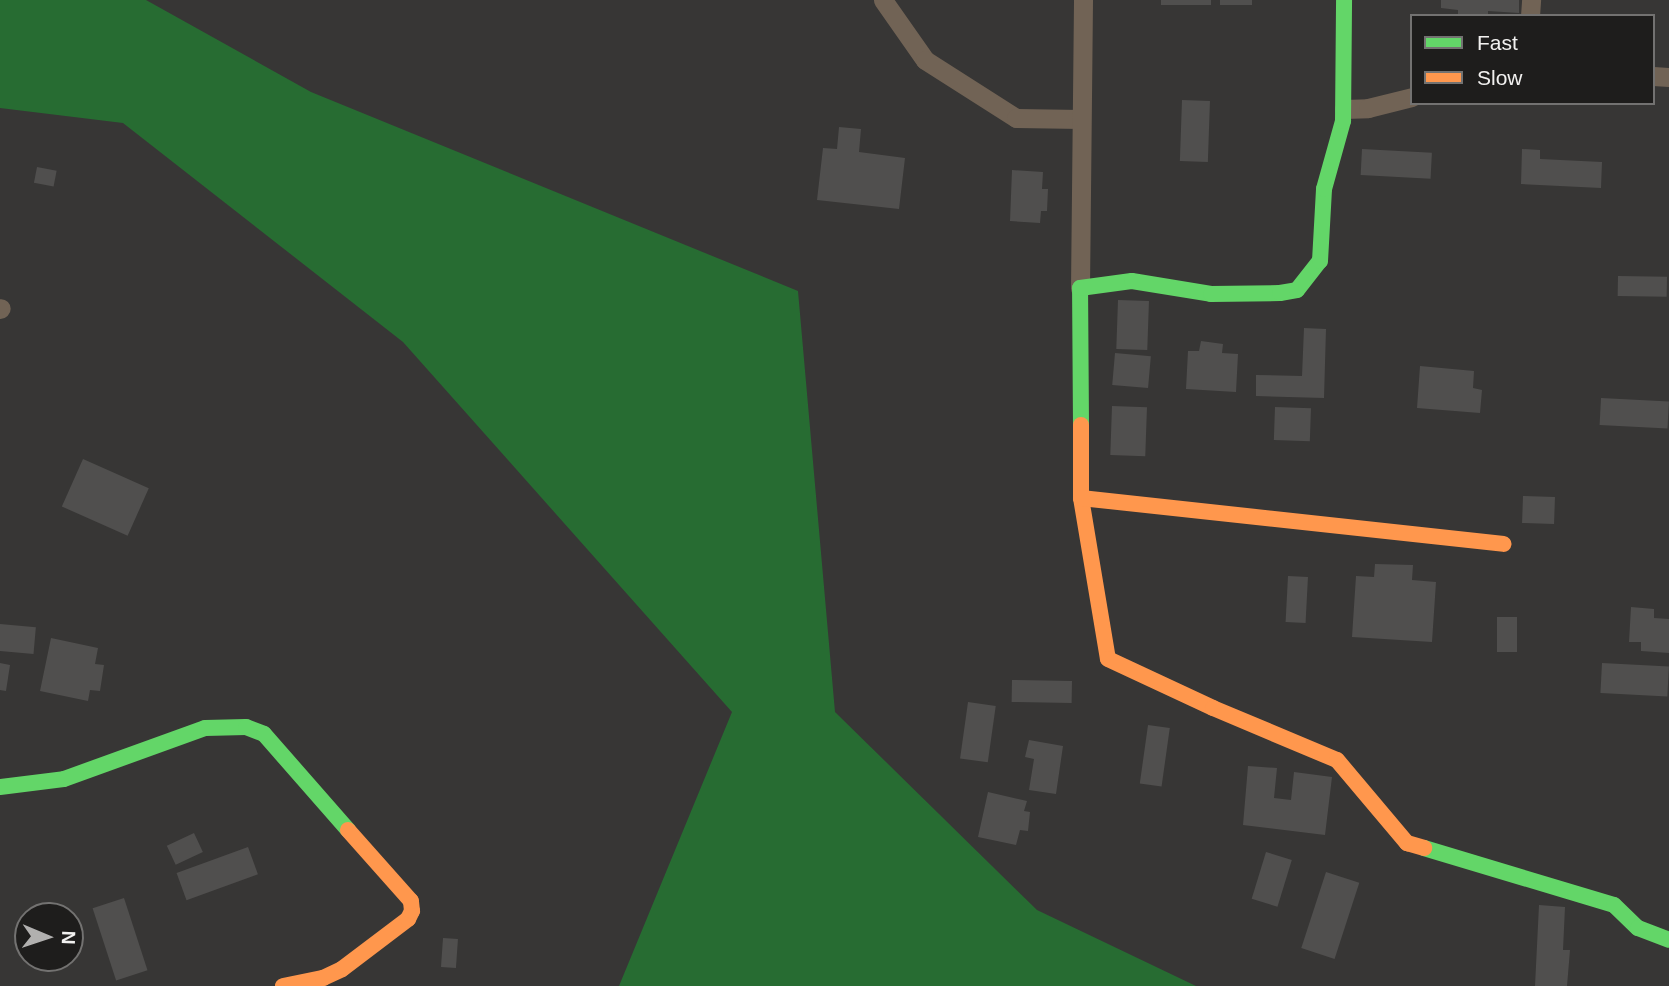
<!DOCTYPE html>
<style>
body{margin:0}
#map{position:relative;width:1669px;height:986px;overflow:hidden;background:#373635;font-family:Helvetica,sans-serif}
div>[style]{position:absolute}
.forest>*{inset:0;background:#276c32}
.building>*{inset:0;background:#504f4e;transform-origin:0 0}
.street>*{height:19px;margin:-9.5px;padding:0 9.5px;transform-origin:9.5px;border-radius:9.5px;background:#716355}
.fast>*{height:16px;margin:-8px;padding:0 8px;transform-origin:8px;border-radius:8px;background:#63d668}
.slow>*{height:16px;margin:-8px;padding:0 8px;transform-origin:8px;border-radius:8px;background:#ff974d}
span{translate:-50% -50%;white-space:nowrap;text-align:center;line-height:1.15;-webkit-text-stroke:6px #1e1d1c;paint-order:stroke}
.legend{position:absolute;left:1410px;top:14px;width:245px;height:91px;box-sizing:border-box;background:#1e1d1c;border:2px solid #737271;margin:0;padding:9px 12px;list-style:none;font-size:21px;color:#f2f1f0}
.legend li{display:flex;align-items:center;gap:14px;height:35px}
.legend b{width:35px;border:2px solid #737271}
.north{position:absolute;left:14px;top:902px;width:70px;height:70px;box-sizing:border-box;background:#1e1d1c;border:2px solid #737271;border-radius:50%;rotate:92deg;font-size:19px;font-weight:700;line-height:28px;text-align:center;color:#f2f1f0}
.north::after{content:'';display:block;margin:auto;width:24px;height:32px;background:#b1b0af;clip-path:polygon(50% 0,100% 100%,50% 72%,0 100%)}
</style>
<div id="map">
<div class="forest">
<div style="clip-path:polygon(0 0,146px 0,311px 92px,798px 291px,835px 712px,1037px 910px,1196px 986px,619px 986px,732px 712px,403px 342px,123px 123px,0 108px)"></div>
</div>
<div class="building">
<div style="left:1161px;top:0;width:50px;height:5px"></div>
<div style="left:1220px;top:0;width:32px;height:5px"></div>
<div style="clip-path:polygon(1441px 0,1519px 0,1519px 13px,1488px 11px,1488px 16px,1458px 16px,1458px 10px,1441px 8px)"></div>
<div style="left:1182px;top:100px;width:28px;height:61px;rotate:2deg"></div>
<div style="clip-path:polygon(839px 127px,861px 129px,859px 152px,905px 158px,899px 209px,817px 200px,823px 148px,837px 149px)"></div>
<div style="left:1362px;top:149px;width:70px;height:26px;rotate:3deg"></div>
<div style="clip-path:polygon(1522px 149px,1540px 150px,1540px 159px,1602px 162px,1601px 188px,1521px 184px)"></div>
<div style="left:37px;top:167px;width:20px;height:16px;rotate:11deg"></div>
<div style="clip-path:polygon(1012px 170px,1043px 172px,1042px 189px,1048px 189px,1047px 211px,1041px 211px,1040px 223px,1010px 221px)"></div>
<div style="left:1618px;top:276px;width:49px;height:20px;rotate:1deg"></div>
<div style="left:1118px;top:300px;width:31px;height:49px;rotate:2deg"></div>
<div style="clip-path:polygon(1304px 328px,1326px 329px,1324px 398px,1256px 396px,1256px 375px,1302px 376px)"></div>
<div style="clip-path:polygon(1201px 341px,1223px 344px,1222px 353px,1238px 354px,1236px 392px,1186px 389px,1188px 351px,1199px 351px)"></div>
<div style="left:1115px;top:353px;width:36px;height:32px;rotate:5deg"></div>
<div style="clip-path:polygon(1420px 366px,1474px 371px,1473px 388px,1482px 390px,1480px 413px,1417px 408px)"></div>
<div style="left:1601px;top:398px;width:68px;height:27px;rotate:3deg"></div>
<div style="left:1112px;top:406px;width:35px;height:49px;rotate:2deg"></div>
<div style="left:1275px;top:407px;width:36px;height:33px;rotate:2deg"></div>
<div style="left:83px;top:459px;width:72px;height:52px;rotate:24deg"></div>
<div style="left:1523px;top:496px;width:32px;height:27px;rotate:2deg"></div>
<div style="clip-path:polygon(1375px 564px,1413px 565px,1412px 580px,1436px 582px,1432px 642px,1352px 637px,1356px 576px,1374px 577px)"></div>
<div style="left:1288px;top:576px;width:20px;height:46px;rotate:3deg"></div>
<div style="clip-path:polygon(1631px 607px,1654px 609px,1654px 618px,1669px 619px,1669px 653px,1641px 651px,1641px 642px,1629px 642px)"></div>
<div style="left:1497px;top:617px;width:20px;height:35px"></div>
<div style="left:0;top:624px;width:36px;height:27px;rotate:5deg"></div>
<div style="clip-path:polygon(51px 638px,98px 648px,95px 664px,104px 665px,100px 691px,90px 690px,88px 701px,40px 691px)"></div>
<div style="clip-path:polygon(0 663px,10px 665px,6px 691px,0 690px)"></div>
<div style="left:1602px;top:663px;width:67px;height:30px;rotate:3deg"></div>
<div style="left:1012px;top:680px;width:60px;height:22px;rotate:1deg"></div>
<div style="left:968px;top:702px;width:28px;height:57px;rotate:8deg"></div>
<div style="left:1148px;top:725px;width:22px;height:59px;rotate:8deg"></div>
<div style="clip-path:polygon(1029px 740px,1063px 746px,1056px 794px,1029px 790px,1034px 759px,1025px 757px)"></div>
<div style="clip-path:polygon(1248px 766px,1277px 768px,1274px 798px,1291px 800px,1294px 772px,1332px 777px,1325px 835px,1243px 825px)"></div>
<div style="clip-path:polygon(988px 792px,1027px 801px,1024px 811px,1030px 812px,1028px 831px,1020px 830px,1016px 845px,978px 837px)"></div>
<div style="left:194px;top:833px;width:21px;height:30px;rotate:65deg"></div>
<div style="left:248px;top:847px;width:29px;height:76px;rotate:70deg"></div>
<div style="left:1266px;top:852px;width:27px;height:49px;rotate:17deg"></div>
<div style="left:1326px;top:872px;width:35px;height:80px;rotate:18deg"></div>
<div style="left:124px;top:898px;width:76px;height:33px;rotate:72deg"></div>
<div style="clip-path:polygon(1539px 905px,1565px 907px,1563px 950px,1570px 950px,1567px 986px,1535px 986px)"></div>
<div style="left:443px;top:938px;width:15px;height:29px;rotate:4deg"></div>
</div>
<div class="street">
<div style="left:883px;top:0;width:73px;rotate:55deg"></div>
<div style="left:925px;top:60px;width:108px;rotate:32.5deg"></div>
<div style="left:1016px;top:118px;width:65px;rotate:0.9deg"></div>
<div style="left:1530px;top:16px;width:16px;rotate:-86deg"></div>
<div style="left:1653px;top:76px;width:16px;rotate:4deg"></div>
<div style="left:1344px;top:109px;width:24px;rotate:-2deg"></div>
<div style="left:1368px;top:108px;width:45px;rotate:-14deg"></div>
<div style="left:1080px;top:288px;width:288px;rotate:-89.4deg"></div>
<div style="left:0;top:309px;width:1px;rotate:-45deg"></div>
</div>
<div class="fast">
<div style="left:1081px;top:425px;width:137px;rotate:-90.4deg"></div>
<div style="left:1080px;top:288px;width:52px;rotate:-7.7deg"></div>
<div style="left:1132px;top:281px;width:80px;rotate:9.3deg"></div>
<div style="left:1211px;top:294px;width:69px;rotate:-0.8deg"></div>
<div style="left:1280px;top:293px;width:17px;rotate:-10deg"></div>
<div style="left:1297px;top:290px;width:37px;rotate:-52deg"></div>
<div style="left:1320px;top:261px;width:72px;rotate:-86.8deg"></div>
<div style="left:1324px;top:189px;width:71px;rotate:-74.4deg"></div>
<div style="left:1343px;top:121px;width:121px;rotate:-89.5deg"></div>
<div style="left:0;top:787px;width:64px;rotate:-7.1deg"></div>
<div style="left:64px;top:779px;width:150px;rotate:-19.9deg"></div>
<div style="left:205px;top:728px;width:41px;rotate:-1.4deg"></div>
<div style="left:246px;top:727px;width:19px;rotate:21deg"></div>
<div style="left:264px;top:734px;width:128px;rotate:48.8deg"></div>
<div style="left:1424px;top:848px;width:198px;rotate:16.7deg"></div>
<div style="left:1614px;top:905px;width:33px;rotate:44deg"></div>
<div style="left:1638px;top:928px;width:33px;rotate:21deg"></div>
</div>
<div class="slow">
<div style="left:1081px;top:425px;width:73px;rotate:90deg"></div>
<div style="left:1081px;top:498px;width:163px;rotate:80.5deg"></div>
<div style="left:1108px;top:659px;width:116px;rotate:25deg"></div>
<div style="left:1213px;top:708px;width:134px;rotate:22.8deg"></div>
<div style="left:1337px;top:760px;width:109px;rotate:49.9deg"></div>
<div style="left:1407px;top:843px;width:18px;rotate:16deg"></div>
<div style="left:1081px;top:498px;width:425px;rotate:6.2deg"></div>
<div style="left:283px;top:986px;width:41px;rotate:-11.3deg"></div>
<div style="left:323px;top:978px;width:21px;rotate:-25deg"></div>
<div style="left:342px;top:969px;width:83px;rotate:-37.1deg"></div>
<div style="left:408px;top:919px;width:9px;rotate:-63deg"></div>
<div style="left:412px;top:911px;width:10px;rotate:-96deg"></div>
<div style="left:411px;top:901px;width:95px;rotate:-131.6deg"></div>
</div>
<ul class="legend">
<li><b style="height:9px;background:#63d668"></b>Fast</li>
<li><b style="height:9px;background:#ff974d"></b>Slow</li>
</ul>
<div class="north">N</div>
</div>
